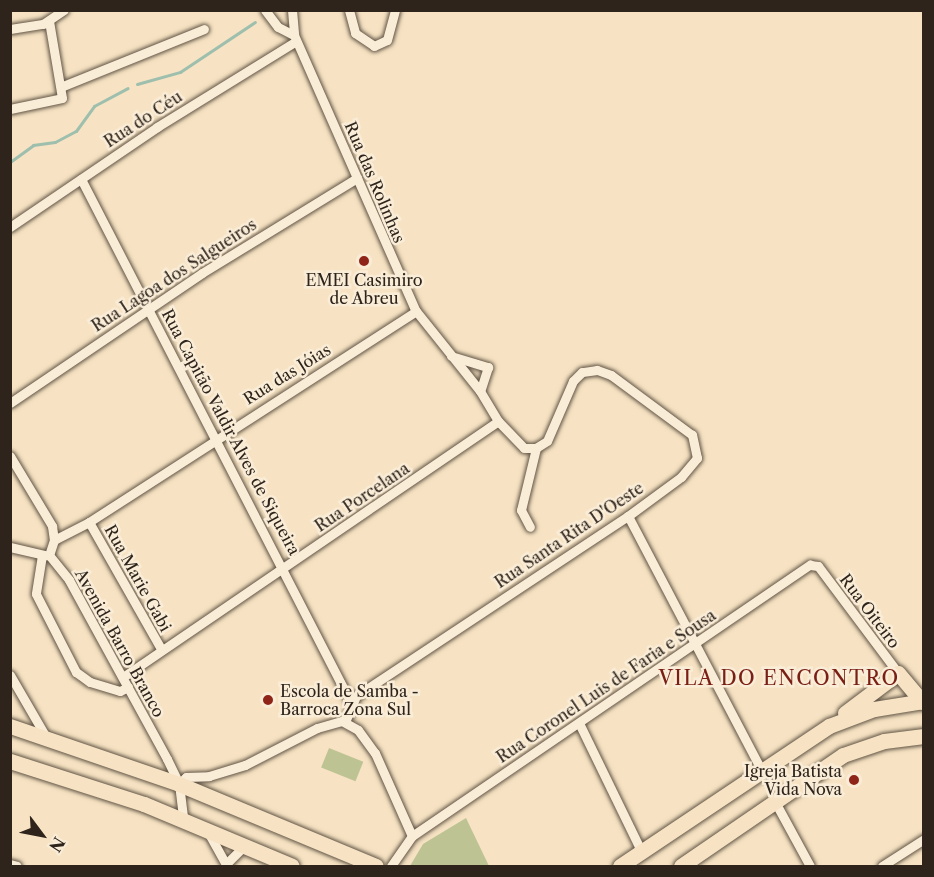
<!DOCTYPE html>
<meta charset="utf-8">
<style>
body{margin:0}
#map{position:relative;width:934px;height:877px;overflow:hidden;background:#f7e3c3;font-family:"Libre Caslon Text",serif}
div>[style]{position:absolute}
.green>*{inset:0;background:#bec393;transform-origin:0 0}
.stream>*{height:3px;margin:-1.5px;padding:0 1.5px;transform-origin:1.5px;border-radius:1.5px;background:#9ebfad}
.roads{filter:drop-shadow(0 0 2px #605445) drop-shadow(0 0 2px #605445)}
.minor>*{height:9px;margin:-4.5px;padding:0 4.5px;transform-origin:4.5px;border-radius:4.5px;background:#faedd8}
.primary>*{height:15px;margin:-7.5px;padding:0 7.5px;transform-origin:7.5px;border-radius:7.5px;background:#f7e3c3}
.dots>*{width:16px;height:16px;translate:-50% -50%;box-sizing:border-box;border:3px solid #faedd8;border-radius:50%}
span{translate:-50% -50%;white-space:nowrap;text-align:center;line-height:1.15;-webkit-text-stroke:5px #faedd8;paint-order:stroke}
.street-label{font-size:16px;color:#2e241b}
.poi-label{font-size:16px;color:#2e241b}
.left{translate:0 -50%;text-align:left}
.right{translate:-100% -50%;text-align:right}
.quarter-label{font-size:20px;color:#7a1f14;letter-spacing:1.5px}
.frame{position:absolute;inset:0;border:12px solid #2e241b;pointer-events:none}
.north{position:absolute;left:12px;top:805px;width:60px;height:60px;-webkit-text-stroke:4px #faedd8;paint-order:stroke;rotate:122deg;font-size:16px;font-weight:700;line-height:24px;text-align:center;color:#2e241b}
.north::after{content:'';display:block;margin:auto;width:21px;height:27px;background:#2e241b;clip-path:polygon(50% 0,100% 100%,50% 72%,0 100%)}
</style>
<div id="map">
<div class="green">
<div style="left:329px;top:748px;width:37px;height:21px;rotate:22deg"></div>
<div style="clip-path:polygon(466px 818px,489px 866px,410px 866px,423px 844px)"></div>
</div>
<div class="stream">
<div style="left:137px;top:84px;width:45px;rotate:-15.6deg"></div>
<div style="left:180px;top:72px;width:90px;rotate:-33.7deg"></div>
<div style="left:10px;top:162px;width:29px;rotate:-36deg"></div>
<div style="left:33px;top:145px;width:22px;rotate:-8deg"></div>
<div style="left:55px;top:142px;width:24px;rotate:-28deg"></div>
<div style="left:76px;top:131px;width:31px;rotate:-54deg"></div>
<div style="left:94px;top:106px;width:38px;rotate:-28deg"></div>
</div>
<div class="roads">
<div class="minor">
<div style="left:265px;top:10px;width:21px;rotate:53deg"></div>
<div style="left:278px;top:27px;width:18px;rotate:27deg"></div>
<div style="left:292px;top:10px;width:25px;rotate:85deg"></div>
<div style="left:294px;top:35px;width:302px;rotate:66.2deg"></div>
<div style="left:416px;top:311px;width:102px;rotate:51.3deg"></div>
<div style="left:480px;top:391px;width:35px;rotate:59deg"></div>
<div style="left:498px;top:421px;width:37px;rotate:46deg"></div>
<div style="left:524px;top:448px;width:12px"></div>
<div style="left:349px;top:10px;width:24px;rotate:75deg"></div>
<div style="left:355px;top:33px;width:23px;rotate:34deg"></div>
<div style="left:374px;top:46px;width:14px;rotate:-25deg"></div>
<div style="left:387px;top:40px;width:31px;rotate:-75deg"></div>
<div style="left:10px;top:29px;width:33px;rotate:-9deg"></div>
<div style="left:43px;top:24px;width:25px;rotate:-34deg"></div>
<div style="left:63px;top:86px;width:152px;rotate:-22deg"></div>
<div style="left:10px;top:109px;width:53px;rotate:-11.9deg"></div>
<div style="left:62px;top:98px;width:78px;rotate:-99.6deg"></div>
<div style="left:81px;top:179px;width:587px;rotate:62.74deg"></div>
<div style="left:10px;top:227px;width:178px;rotate:-34.2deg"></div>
<div style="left:157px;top:127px;width:163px;rotate:-31.7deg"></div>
<div style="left:451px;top:356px;width:39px;rotate:17deg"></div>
<div style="left:488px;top:367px;width:25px;rotate:108deg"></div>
<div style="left:10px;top:403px;width:232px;rotate:-34.1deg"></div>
<div style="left:202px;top:273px;width:182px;rotate:-31.5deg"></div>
<div style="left:10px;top:456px;width:82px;rotate:59deg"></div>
<div style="left:52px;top:526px;width:14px;rotate:82deg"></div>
<div style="left:54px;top:540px;width:16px;rotate:108deg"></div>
<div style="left:49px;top:555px;width:32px;rotate:51deg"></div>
<div style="left:69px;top:580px;width:204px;rotate:61.3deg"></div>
<div style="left:167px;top:759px;width:28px;rotate:64deg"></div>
<div style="left:179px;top:784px;width:35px;rotate:83deg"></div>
<div style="left:628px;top:516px;width:288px;rotate:62.3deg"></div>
<div style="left:89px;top:522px;width:146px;rotate:60.4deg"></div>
<div style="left:54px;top:540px;width:39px;rotate:-27deg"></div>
<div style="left:89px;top:522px;width:389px;rotate:-32.8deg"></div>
<div style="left:10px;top:547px;width:37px;rotate:13deg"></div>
<div style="left:42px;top:555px;width:39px;rotate:99deg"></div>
<div style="left:36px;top:594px;width:88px;rotate:62.9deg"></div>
<div style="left:76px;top:672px;width:17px;rotate:36deg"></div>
<div style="left:90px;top:682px;width:31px;rotate:17deg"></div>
<div style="left:120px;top:691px;width:9px;rotate:-27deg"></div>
<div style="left:10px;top:675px;width:72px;rotate:59.9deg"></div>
<div style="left:123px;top:677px;width:454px;rotate:-34.3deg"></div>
<div style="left:345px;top:722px;width:28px;rotate:-67deg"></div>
<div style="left:356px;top:696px;width:326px;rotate:-33.5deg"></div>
<div style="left:628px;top:516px;width:66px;rotate:-36.3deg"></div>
<div style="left:681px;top:477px;width:25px;rotate:-50deg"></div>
<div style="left:697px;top:458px;width:24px;rotate:-102deg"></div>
<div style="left:692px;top:435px;width:101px;rotate:-143.5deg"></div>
<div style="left:611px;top:375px;width:15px;rotate:-160deg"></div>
<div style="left:597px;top:370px;width:15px;rotate:172deg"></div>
<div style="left:582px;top:372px;width:13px;rotate:135deg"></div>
<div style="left:573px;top:381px;width:65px;rotate:113.4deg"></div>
<div style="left:547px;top:441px;width:13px;rotate:148deg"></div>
<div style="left:536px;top:448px;width:64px;rotate:103.6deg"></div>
<div style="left:521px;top:510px;width:19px;rotate:62deg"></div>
<div style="left:579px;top:723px;width:144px;rotate:64.1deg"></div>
<div style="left:179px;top:784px;width:10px;rotate:-45deg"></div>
<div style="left:186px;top:777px;width:23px;rotate:-2deg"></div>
<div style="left:209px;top:776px;width:38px;rotate:-17deg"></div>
<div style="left:245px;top:765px;width:81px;rotate:-27.2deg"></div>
<div style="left:317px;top:728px;width:26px;rotate:-16deg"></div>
<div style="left:342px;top:721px;width:18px;rotate:29deg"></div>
<div style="left:358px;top:730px;width:29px;rotate:54deg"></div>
<div style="left:375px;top:753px;width:91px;rotate:66deg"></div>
<div style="left:774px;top:800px;width:75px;rotate:61.4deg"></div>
<div style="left:208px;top:832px;width:39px;rotate:61deg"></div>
<div style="left:10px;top:864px;width:7px;rotate:16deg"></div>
<div style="left:226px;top:864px;width:25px;rotate:-45deg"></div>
<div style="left:391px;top:866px;width:37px;rotate:-55deg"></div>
<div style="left:412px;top:836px;width:482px;rotate:-34.3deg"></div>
<div style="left:810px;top:565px;width:8px;rotate:7deg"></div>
<div style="left:818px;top:566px;width:134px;rotate:53.2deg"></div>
<div style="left:882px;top:866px;width:50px;rotate:-32.7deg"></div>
</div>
<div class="primary">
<div style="left:845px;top:713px;width:66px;rotate:-37deg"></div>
<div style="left:898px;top:673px;width:38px;rotate:50deg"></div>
<div style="left:10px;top:726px;width:179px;rotate:18.9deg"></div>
<div style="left:179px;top:784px;width:213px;rotate:22.6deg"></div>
<div style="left:10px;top:761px;width:141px;rotate:17.8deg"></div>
<div style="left:144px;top:804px;width:160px;rotate:22.7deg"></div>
<div style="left:620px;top:866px;width:252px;rotate:-33.8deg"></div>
<div style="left:829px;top:726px;width:48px;rotate:-20.7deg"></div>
<div style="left:874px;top:709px;width:51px;rotate:-9.1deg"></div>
<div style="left:681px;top:866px;width:196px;rotate:-34.4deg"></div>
<div style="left:843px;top:755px;width:43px;rotate:-18.9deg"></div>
<div style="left:884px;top:741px;width:40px;rotate:-7.1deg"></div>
</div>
</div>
<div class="dots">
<div style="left:364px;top:261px;background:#8f2418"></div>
<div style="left:268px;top:700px;background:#8f2418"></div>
<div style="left:854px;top:780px;background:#8f2418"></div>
</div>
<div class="street-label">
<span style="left:143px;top:119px;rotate:-33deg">Rua do Céu</span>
<span style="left:375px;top:182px;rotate:67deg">Rua das Rolinhas</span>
<span style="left:174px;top:275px;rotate:-33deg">Rua Lagoa dos Salgueiros</span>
<span style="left:287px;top:374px;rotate:-32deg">Rua das Jóias</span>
<span style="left:231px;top:432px;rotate:62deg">Rua Capitão Valdir Alves de Siqueira</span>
<span style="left:362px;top:497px;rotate:-34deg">Rua Porcelana</span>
<span style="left:569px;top:535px;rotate:-34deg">Rua Santa Rita D'Oeste</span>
<span style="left:138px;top:578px;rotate:61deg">Rua Marie Gabi</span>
<span style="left:870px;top:611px;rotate:53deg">Rua Oiteiro</span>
<span style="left:120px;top:643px;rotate:61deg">Avenida Barro Branco</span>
<span style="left:606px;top:686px;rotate:-34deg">Rua Coronel Luis de Faria e Sousa</span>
</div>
<div class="poi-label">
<span style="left:364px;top:289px">EMEI Casimiro<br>de Abreu</span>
<span class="left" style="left:280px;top:700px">Escola de Samba -<br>Barroca Zona Sul</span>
<span class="right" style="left:842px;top:780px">Igreja Batista<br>Vida Nova</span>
</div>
<div class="quarter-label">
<span style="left:779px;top:678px">VILA DO ENCONTRO</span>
</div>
<div class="frame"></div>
<div class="north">N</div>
</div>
